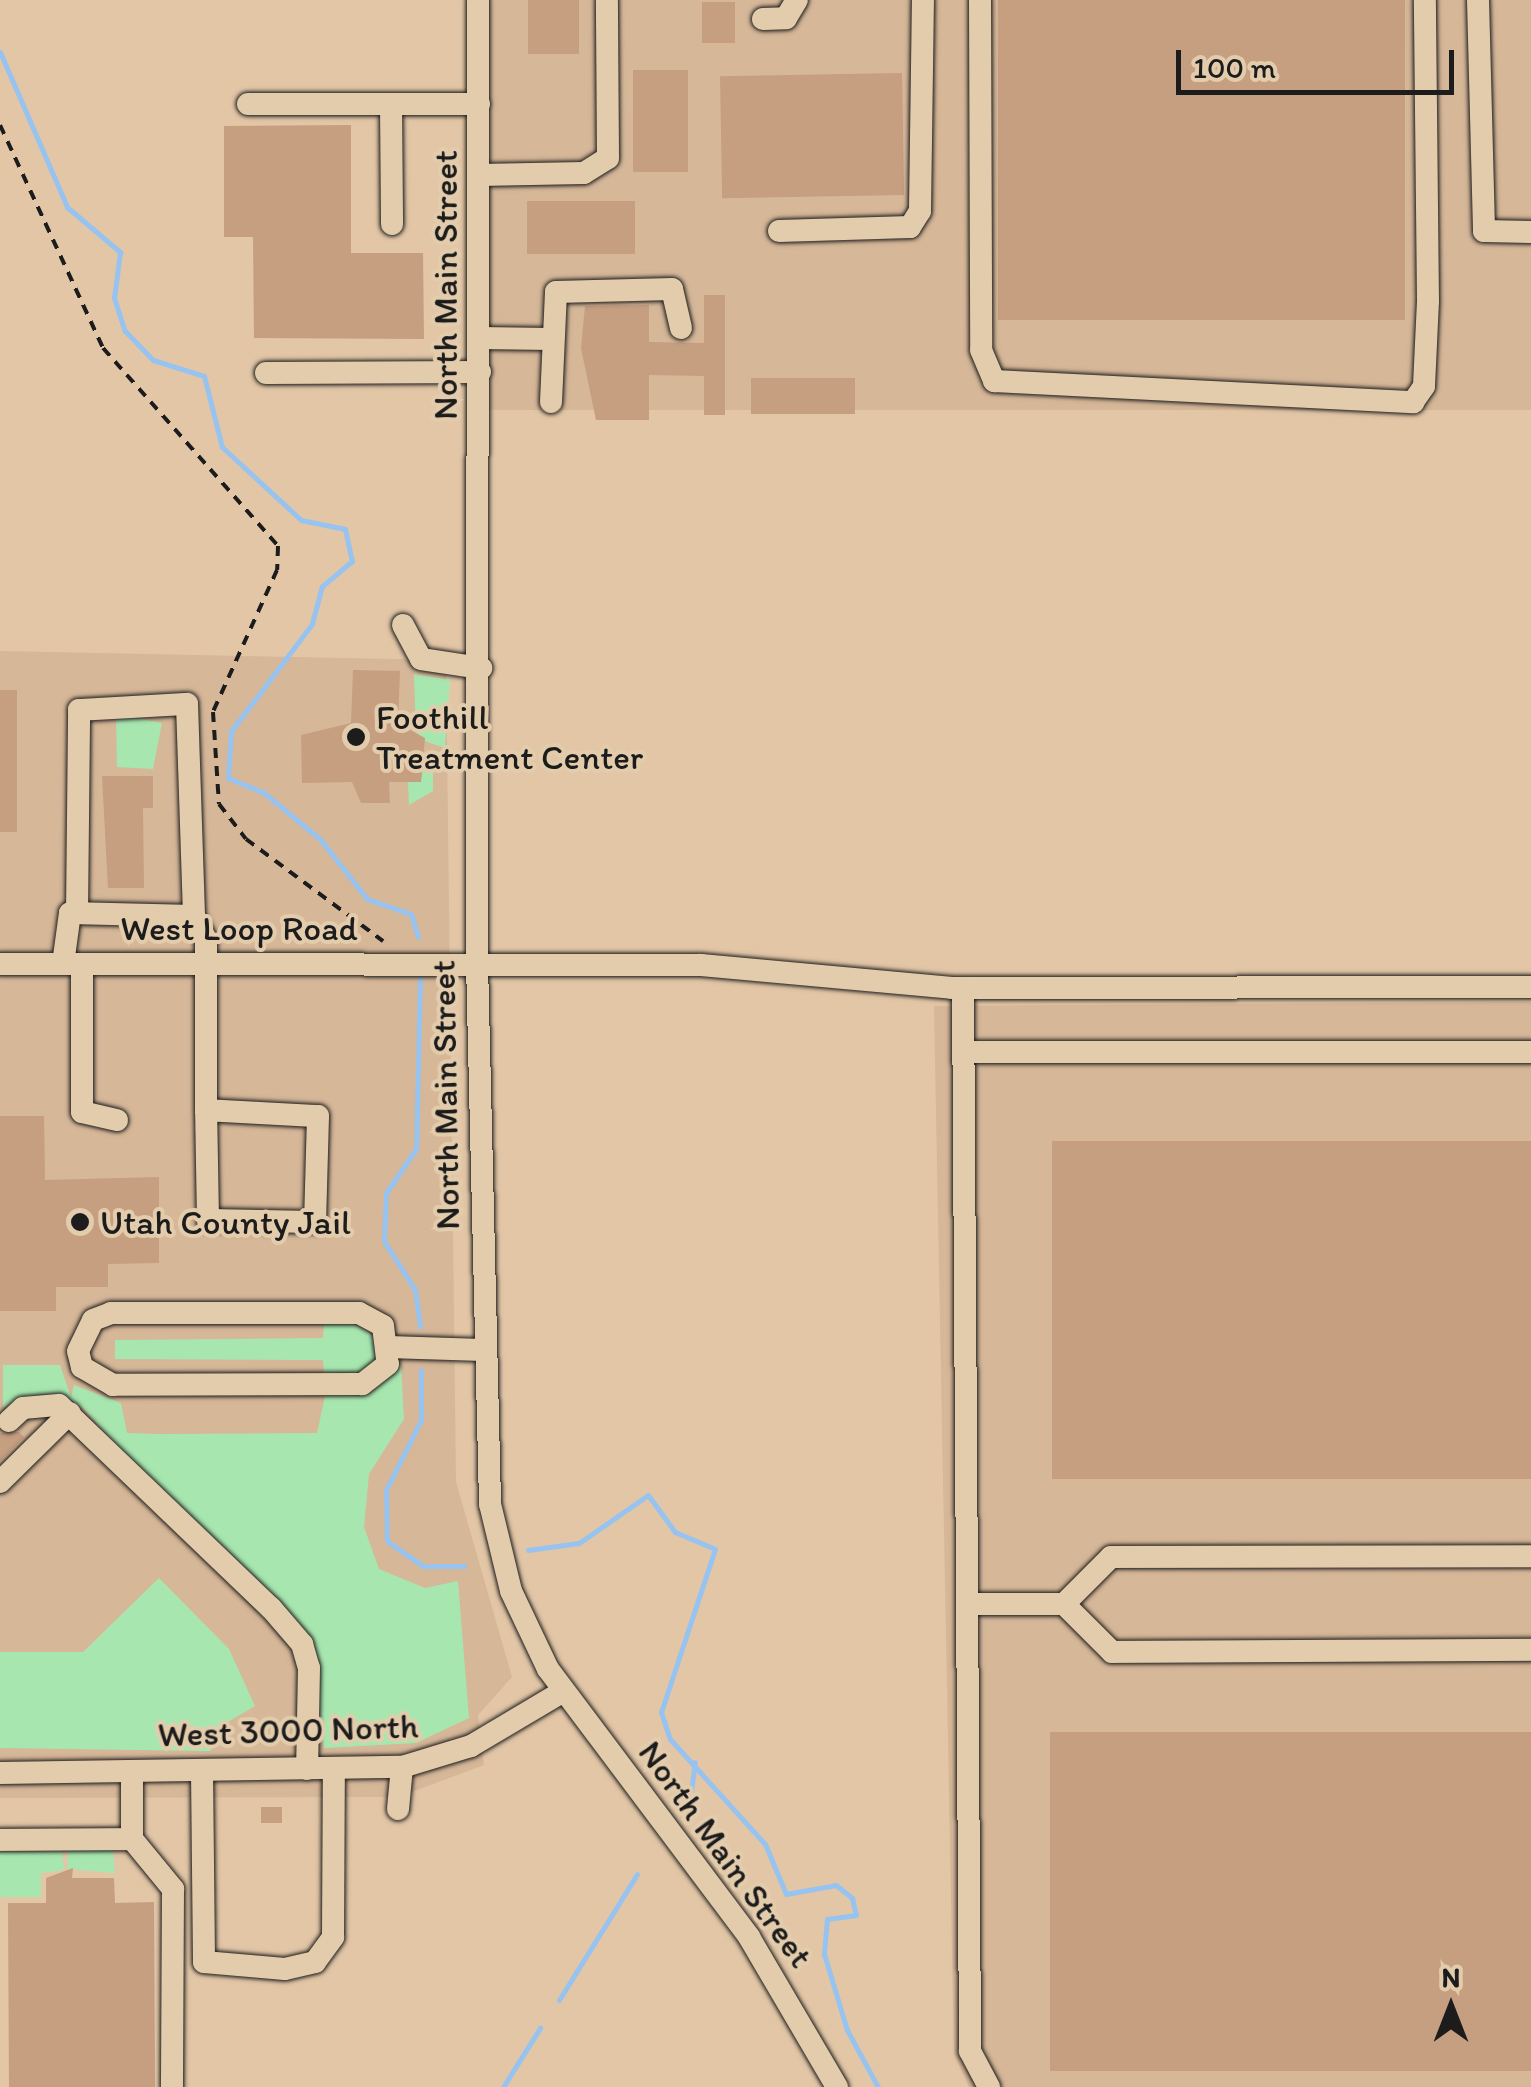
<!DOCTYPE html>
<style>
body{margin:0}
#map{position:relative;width:1531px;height:2087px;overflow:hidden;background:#e2c6a6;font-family:Itim,sans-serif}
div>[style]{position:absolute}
.built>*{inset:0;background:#d6b798;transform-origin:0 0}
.green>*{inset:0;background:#a7e7af}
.stream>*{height:5px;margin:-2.5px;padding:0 2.5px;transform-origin:2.5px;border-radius:2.5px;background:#97c3f0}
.building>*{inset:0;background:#c69e80;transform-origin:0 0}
.path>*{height:4px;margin-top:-2px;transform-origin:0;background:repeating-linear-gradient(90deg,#1c1c1c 0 10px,transparent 0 18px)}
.roads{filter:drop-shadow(0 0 2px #1c1c1c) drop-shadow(0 0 2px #1c1c1c)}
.minor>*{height:22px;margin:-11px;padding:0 11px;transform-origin:11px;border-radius:11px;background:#e3ccac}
.dots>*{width:28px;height:28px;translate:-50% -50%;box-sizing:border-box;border:5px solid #e3ccac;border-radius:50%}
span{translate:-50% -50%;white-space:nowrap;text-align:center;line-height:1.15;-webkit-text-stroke:8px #e3ccac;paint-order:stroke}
.street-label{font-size:35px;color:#1c1c1c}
.poi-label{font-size:35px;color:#1c1c1c}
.left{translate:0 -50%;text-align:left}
.north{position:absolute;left:1401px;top:1957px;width:100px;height:100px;-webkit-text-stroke:8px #e3ccac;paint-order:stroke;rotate:0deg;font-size:28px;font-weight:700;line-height:40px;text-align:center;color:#1c1c1c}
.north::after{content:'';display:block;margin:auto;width:35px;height:45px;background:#1c1c1c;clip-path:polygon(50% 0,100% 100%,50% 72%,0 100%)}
.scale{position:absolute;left:1176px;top:50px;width:278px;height:45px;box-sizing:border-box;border:5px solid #1c1c1c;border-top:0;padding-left:12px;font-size:30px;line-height:35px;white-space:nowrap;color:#1c1c1c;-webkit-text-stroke:8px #e3ccac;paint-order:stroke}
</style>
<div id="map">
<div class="built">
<div style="left:478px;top:0;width:1053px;height:410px"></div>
<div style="clip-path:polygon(0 651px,446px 660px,456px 1482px,512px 1677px,478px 1715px,484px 1765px,398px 1797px,0 1798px)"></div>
<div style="clip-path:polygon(1531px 1002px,1531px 2087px,969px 2087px,954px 2054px,934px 1006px)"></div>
</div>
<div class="green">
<div style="clip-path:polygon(414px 674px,450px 680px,445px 748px,416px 738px)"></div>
<div style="clip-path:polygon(116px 714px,162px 723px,153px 769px,117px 767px)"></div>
<div style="clip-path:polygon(425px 753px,433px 757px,433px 791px,409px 805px,408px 782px,421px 782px)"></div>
<div style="clip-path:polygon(354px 1323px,375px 1337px,377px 1360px,363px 1373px,324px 1374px,323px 1360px,115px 1359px,115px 1340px,323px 1338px,324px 1324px)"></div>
<div style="clip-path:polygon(3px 1365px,60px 1365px,71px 1397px,74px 1385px,121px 1403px,127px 1433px,158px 1434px,317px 1433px,325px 1396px,371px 1392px,401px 1365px,404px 1419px,369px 1474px,364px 1527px,379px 1569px,425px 1588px,458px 1581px,469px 1718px,416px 1743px,324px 1748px,315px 1666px,82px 1407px,42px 1394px,3px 1407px)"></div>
<div style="clip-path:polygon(159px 1578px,229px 1649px,255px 1706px,228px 1722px,210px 1751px,0 1748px,0 1652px,83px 1652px)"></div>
<div style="clip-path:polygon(113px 1850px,115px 1873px,67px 1869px,68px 1851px)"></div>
<div style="clip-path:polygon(62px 1851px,64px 1870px,41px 1873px,41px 1897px,0 1897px,0 1852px)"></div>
</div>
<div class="stream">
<div style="left:0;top:52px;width:169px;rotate:66.6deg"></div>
<div style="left:67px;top:207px;width:70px;rotate:40.3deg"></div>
<div style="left:120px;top:252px;width:46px;rotate:97.4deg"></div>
<div style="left:114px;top:298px;width:35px;rotate:72deg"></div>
<div style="left:125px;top:331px;width:40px;rotate:46deg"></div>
<div style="left:153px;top:360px;width:53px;rotate:17.4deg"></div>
<div style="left:204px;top:376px;width:73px;rotate:75.8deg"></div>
<div style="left:222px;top:447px;width:108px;rotate:42.7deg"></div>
<div style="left:301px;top:520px;width:45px;rotate:11.6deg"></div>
<div style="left:345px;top:529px;width:33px;rotate:78deg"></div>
<div style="left:352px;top:561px;width:39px;rotate:140deg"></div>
<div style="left:322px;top:586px;width:39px;rotate:105deg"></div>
<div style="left:312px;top:624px;width:134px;rotate:127.1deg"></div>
<div style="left:231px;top:731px;width:47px;rotate:93.7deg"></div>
<div style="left:228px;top:778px;width:38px;rotate:22deg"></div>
<div style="left:263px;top:792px;width:74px;rotate:39.5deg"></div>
<div style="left:320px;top:839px;width:76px;rotate:51.9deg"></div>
<div style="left:367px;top:899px;width:46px;rotate:18.8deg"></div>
<div style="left:411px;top:914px;width:24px;rotate:73deg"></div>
<div style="left:420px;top:979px;width:170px;rotate:91.3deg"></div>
<div style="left:416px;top:1149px;width:53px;rotate:124.3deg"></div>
<div style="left:386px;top:1193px;width:48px;rotate:92.4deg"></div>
<div style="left:384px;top:1241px;width:58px;rotate:57.7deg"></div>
<div style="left:415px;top:1290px;width:37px;rotate:82deg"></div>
<div style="left:421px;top:1370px;width:50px;rotate:90deg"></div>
<div style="left:421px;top:1420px;width:78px;rotate:116.6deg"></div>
<div style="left:386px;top:1490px;width:51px;rotate:88.9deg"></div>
<div style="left:387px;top:1541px;width:44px;rotate:34.8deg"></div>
<div style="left:423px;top:1566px;width:41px"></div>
<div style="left:528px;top:1550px;width:51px;rotate:-7.8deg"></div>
<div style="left:579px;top:1543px;width:84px;rotate:-34.8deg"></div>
<div style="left:648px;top:1495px;width:46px;rotate:53.9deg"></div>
<div style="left:675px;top:1532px;width:43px;rotate:23deg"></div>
<div style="left:715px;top:1549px;width:172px;rotate:108.3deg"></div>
<div style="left:661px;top:1712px;width:28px;rotate:72deg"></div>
<div style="left:670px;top:1739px;width:142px;rotate:47.9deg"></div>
<div style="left:765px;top:1844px;width:54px;rotate:67.2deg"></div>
<div style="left:786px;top:1894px;width:51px;rotate:-10.2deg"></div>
<div style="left:836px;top:1885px;width:21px;rotate:39deg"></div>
<div style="left:852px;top:1898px;width:17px;rotate:77deg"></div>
<div style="left:856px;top:1915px;width:29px;rotate:172deg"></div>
<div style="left:827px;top:1919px;width:35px;rotate:95deg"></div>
<div style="left:824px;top:1954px;width:79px;rotate:73.2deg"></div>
<div style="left:847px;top:2030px;width:65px;rotate:61.5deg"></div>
<div style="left:690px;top:1801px;width:39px;rotate:-83deg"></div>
<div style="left:559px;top:2000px;width:148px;rotate:-58.2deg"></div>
<div style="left:503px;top:2087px;width:70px;rotate:-57.9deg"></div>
</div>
<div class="building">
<div style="left:528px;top:0;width:51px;height:54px"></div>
<div style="left:998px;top:0;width:407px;height:320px"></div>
<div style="left:702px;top:2px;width:33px;height:41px"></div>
<div style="left:633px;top:70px;width:55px;height:102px"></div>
<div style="left:902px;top:73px;width:122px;height:182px;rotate:89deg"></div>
<div style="clip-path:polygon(351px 125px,351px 253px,423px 253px,424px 339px,254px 338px,253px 237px,224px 237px,224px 126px)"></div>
<div style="left:527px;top:201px;width:108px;height:53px"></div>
<div style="clip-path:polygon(704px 295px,725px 295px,725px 415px,704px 415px,704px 376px,649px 375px,649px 420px,596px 420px,581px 348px,585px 306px,649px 305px,649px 342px,704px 343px)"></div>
<div style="left:751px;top:378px;width:104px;height:36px"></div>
<div style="clip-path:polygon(353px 670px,400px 671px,398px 723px,425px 738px,421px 782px,389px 782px,390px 803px,361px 803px,352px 782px,302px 783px,301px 735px,351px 723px)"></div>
<div style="left:0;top:690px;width:17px;height:142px"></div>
<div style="clip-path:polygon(102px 776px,153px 776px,153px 808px,143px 808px,144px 888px,108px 888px)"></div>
<div style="clip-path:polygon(0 1116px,44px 1116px,45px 1180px,159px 1177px,159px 1263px,108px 1264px,108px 1287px,56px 1287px,56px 1311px,0 1311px)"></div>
<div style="left:1052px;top:1141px;width:479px;height:338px"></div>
<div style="clip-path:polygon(19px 1432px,24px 1437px,0 1461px,0 1433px)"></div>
<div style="left:1531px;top:1732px;width:339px;height:481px;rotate:90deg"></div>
<div style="left:261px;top:1807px;width:21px;height:16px"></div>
<div style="clip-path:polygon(73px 1868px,72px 1878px,114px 1878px,115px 1903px,154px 1902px,155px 2087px,9px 2087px,8px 1903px,46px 1903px,46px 1878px)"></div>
</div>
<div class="path">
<div style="left:0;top:125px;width:246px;rotate:65.2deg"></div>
<div style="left:103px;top:348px;width:264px;rotate:48.5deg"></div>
<div style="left:278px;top:546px;width:24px;rotate:92deg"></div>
<div style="left:277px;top:570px;width:156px;rotate:114.3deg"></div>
<div style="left:213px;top:712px;width:92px;rotate:86.3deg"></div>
<div style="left:219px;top:804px;width:44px;rotate:52.4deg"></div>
<div style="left:246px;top:839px;width:171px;rotate:36.7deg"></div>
</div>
<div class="roads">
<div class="minor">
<div style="left:478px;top:0;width:963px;rotate:90.06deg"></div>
<div style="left:477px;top:963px;width:541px;rotate:88.62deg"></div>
<div style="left:490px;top:1504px;width:89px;rotate:76.4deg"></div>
<div style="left:511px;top:1591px;width:86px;rotate:64.6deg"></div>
<div style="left:548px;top:1669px;width:335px;rotate:53.1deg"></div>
<div style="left:749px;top:1937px;width:174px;rotate:59.6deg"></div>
<div style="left:980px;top:0;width:350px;rotate:89.8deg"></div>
<div style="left:981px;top:350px;width:34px;rotate:67deg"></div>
<div style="left:994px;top:381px;width:420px;rotate:2.9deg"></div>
<div style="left:1413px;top:402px;width:19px;rotate:-55deg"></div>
<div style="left:1424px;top:386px;width:85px;rotate:-87.3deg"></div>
<div style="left:1428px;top:301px;width:301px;rotate:-90.6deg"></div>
<div style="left:1478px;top:0;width:231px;rotate:88.5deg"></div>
<div style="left:1484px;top:231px;width:47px;rotate:1.2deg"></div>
<div style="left:763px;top:19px;width:23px;rotate:-2deg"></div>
<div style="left:786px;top:18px;width:21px;rotate:-59deg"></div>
<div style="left:248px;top:104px;width:231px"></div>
<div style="left:391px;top:104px;width:120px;rotate:89.5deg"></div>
<div style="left:479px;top:175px;width:105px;rotate:-1.1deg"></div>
<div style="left:584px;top:173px;width:28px;rotate:-32deg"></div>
<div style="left:608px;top:158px;width:158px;rotate:-90.4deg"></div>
<div style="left:779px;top:231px;width:131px;rotate:-1.7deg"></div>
<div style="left:910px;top:227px;width:19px;rotate:-58deg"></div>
<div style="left:920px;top:211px;width:211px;rotate:-89.2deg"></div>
<div style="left:480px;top:338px;width:70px;rotate:0.8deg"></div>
<div style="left:266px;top:373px;width:214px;rotate:-0.3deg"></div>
<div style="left:551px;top:402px;width:110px;rotate:-87.4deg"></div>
<div style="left:556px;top:292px;width:116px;rotate:-1.5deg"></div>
<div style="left:672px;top:289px;width:40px;rotate:77deg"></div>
<div style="left:403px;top:625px;width:38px;rotate:62deg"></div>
<div style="left:421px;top:659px;width:61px;rotate:8.5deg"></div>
<div style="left:77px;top:913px;width:203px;rotate:-89.4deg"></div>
<div style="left:79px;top:710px;width:108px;rotate:-3.2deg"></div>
<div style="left:187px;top:704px;width:212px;rotate:88.1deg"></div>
<div style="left:0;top:964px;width:701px;rotate:0.08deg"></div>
<div style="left:701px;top:965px;width:252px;rotate:5.2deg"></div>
<div style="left:952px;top:988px;width:579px;rotate:-0.1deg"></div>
<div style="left:63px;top:964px;width:51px;rotate:-82.2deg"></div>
<div style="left:70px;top:913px;width:124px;rotate:1.4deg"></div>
<div style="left:194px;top:916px;width:27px;rotate:63deg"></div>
<div style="left:206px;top:940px;width:170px;rotate:90deg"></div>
<div style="left:206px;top:1110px;width:112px;rotate:3.1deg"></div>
<div style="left:318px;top:1116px;width:106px;rotate:91.6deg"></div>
<div style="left:315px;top:1222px;width:107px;rotate:-178.9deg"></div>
<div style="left:208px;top:1220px;width:110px;rotate:-91deg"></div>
<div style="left:82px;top:964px;width:148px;rotate:90deg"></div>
<div style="left:82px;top:1112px;width:36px;rotate:13deg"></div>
<div style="left:963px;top:988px;width:1063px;rotate:89.62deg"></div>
<div style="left:970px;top:2051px;width:41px;rotate:62.2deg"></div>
<div style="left:966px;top:1052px;width:565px"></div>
<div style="left:111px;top:1313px;width:248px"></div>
<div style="left:359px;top:1313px;width:27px;rotate:28deg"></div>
<div style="left:383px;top:1326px;width:38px;rotate:83deg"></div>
<div style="left:388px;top:1364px;width:33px;rotate:142deg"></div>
<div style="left:362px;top:1384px;width:249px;rotate:179.8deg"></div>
<div style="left:113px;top:1385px;width:36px;rotate:-150deg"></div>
<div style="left:82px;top:1367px;width:16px;rotate:-104deg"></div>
<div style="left:78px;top:1351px;width:34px;rotate:-64deg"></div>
<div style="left:93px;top:1320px;width:19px;rotate:-21deg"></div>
<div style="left:388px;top:1347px;width:95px;rotate:1.8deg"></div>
<div style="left:9px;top:1421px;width:19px;rotate:-43deg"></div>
<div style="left:23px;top:1408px;width:36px;rotate:-5deg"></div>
<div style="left:59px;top:1405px;width:294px;rotate:43.8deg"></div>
<div style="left:271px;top:1608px;width:48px;rotate:49.3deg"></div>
<div style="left:302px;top:1644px;width:25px;rotate:74deg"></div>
<div style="left:309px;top:1668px;width:101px;rotate:91.1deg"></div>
<div style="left:0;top:1482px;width:98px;rotate:-44.6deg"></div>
<div style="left:969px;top:1604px;width:95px"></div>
<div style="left:1064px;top:1604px;width:66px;rotate:-45deg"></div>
<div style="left:1111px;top:1557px;width:420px;rotate:-0.1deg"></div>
<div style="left:1064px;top:1604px;width:68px;rotate:45deg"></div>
<div style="left:1112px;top:1652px;width:419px;rotate:-0.3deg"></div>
<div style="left:202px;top:1770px;width:192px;rotate:89.4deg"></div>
<div style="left:204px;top:1962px;width:81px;rotate:4.9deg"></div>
<div style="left:285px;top:1969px;width:31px;rotate:-13deg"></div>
<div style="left:315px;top:1962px;width:31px;rotate:-54deg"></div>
<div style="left:333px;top:1937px;width:168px;rotate:-89.7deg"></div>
<div style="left:132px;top:1771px;width:68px;rotate:90deg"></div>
<div style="left:132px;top:1839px;width:65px;rotate:50.6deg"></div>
<div style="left:173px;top:1889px;width:198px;rotate:90.3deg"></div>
<div style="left:0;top:1773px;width:402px;rotate:-0.9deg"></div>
<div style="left:402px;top:1767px;width:72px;rotate:-16.9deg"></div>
<div style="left:471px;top:1746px;width:106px;rotate:-30.7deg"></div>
<div style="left:398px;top:1809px;width:42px;rotate:-84.6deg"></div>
<div style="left:0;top:1840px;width:132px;rotate:-0.4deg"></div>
</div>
</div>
<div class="dots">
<div style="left:356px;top:737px;background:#1c1c1c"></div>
<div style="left:80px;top:1222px;background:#1c1c1c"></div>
</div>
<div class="street-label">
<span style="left:445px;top:285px;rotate:-90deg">North Main Street</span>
<span style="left:239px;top:928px">West Loop Road</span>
<span style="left:445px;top:1095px;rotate:-91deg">North Main Street</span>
<span style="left:288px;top:1730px;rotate:-2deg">West 3000 North</span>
<span style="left:726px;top:1854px;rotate:54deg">North Main Street</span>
</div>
<div class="poi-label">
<span class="left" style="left:376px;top:737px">Foothill<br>Treatment Center</span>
<span class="left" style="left:100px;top:1222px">Utah County Jail</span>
</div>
<div class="north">N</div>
<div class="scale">100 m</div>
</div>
